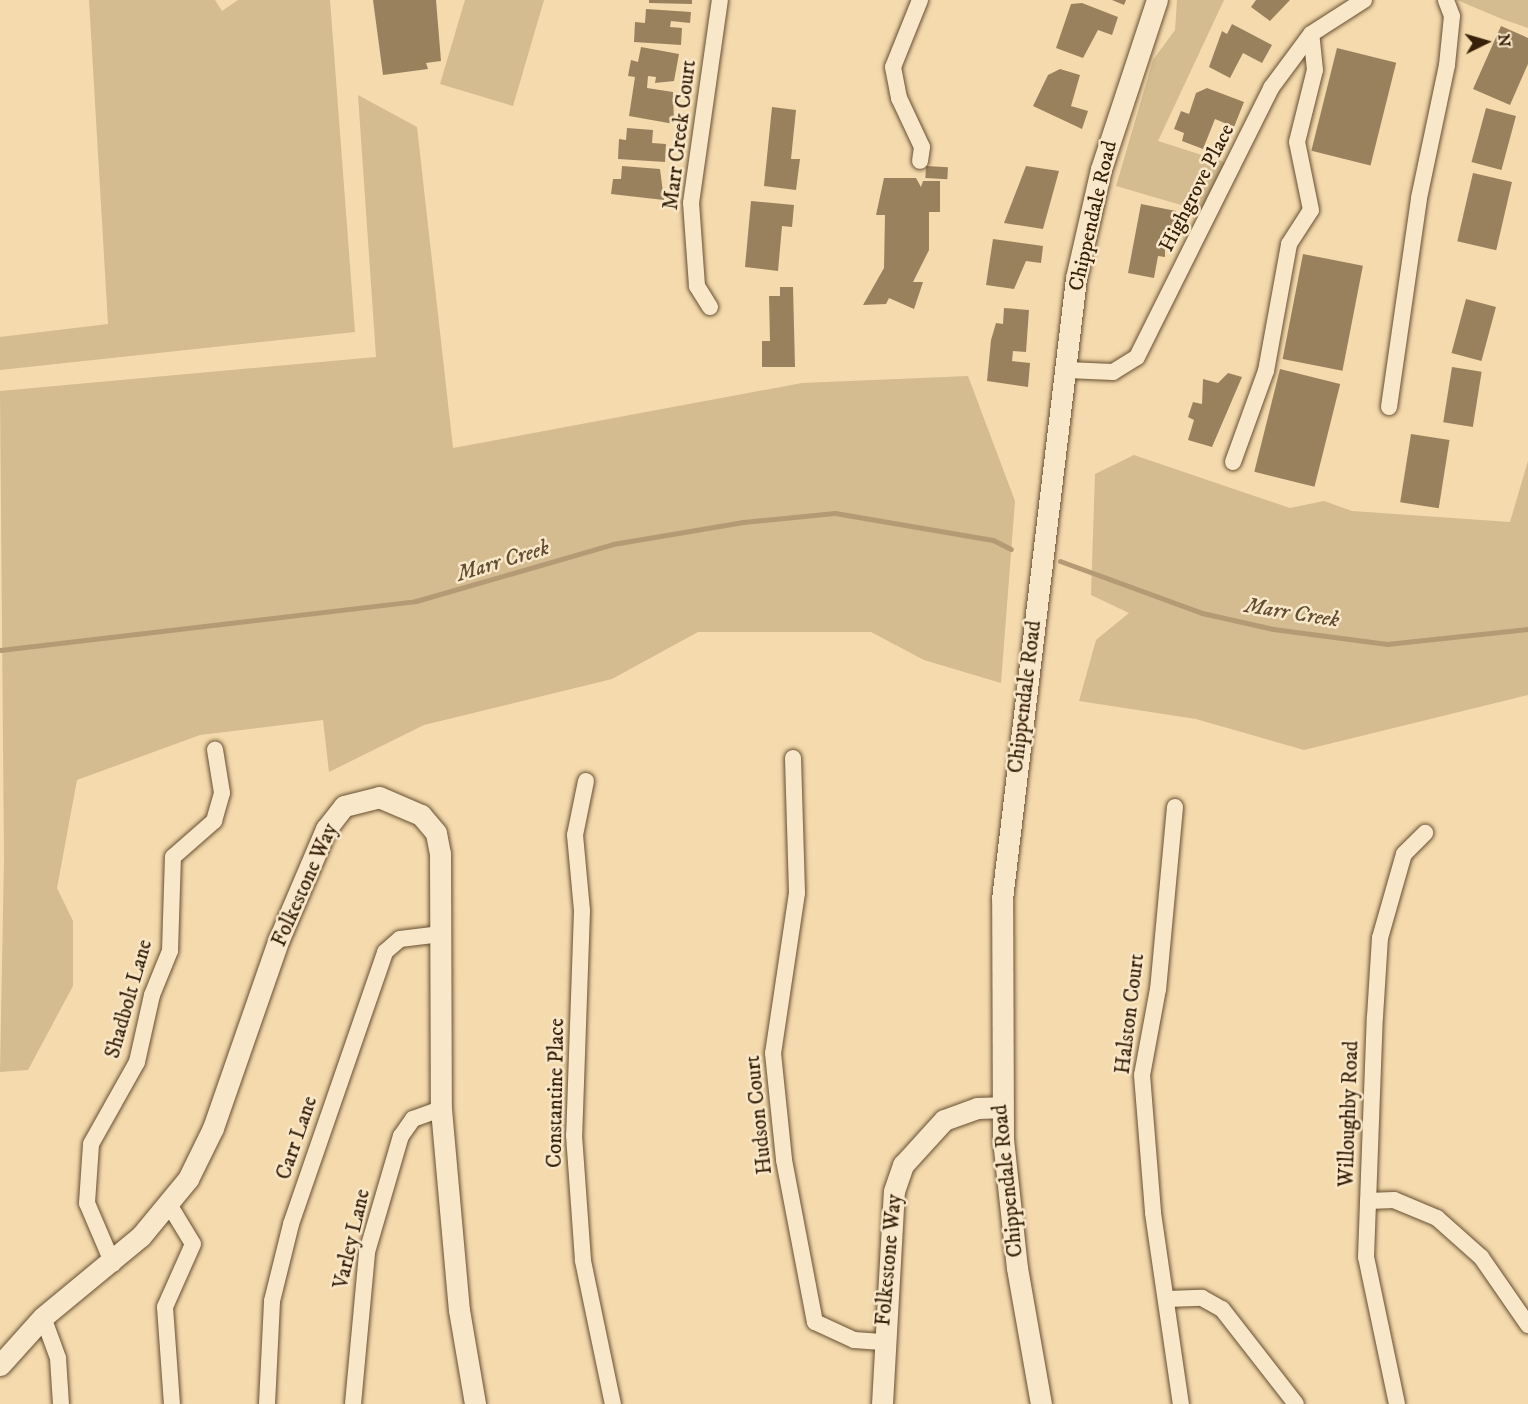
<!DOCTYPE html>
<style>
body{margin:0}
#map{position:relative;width:1528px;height:1404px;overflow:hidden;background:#f4daac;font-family:"IM FELL DW Pica",serif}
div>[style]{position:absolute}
.green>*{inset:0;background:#d4bb90}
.stream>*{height:5px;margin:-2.5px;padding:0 2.5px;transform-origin:2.5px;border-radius:2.5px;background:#b49b75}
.building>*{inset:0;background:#9a815e;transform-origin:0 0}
.roads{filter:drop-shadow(0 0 2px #674f32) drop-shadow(0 0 2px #674f32)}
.minor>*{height:16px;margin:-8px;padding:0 8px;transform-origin:8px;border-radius:8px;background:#f8e7c9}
.tertiary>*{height:21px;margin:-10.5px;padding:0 10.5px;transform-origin:10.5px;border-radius:10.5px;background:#f8e7c9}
span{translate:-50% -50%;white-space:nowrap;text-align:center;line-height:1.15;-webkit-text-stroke:5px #f8e7c9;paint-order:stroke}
.street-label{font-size:21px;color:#38210a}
.water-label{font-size:22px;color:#634c2f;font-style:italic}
.north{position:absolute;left:1456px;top:12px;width:60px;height:60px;-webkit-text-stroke:4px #f8e7c9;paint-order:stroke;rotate:85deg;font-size:16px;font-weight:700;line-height:24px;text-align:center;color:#38210a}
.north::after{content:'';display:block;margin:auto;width:21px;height:27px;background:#38210a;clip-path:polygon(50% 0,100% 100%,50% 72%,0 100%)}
</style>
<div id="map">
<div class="green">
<div style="clip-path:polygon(89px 0,215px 0,222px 11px,238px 0,330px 0,355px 332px,0 370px,0 337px,108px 324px)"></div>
<div style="clip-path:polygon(465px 0,544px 0,513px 106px,440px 84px)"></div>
<div style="clip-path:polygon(1177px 0,1224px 0,1158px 141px,1230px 164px,1205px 212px,1116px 186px,1153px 60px,1175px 30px)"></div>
<div style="clip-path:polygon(1457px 0,1528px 0,1528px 28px,1502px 19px)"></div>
<div style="clip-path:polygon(358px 95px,417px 127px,453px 448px,802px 383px,968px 376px,1015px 501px,1001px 683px,924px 660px,871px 632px,698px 632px,612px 679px,424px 725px,329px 772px,323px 720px,200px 735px,77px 780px,57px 888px,73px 921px,73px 986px,28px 1070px,0 1072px,4px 858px,0 391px,376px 357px)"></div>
<div style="clip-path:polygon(1134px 455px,1290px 508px,1324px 501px,1352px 511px,1510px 522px,1528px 461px,1528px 695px,1304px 750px,1196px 719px,1079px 701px,1096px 640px,1129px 613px,1091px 595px,1095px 474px)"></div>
</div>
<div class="stream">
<div style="left:1060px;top:561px;width:151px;rotate:20.1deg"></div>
<div style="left:1202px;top:613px;width:73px;rotate:12.7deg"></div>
<div style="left:1273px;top:629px;width:115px;rotate:7.5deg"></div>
<div style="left:1387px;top:644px;width:142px;rotate:-6.1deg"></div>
<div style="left:0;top:650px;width:419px;rotate:-6.7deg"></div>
<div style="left:416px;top:601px;width:205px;rotate:-16.1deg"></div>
<div style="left:613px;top:544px;width:132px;rotate:-9.6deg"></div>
<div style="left:743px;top:522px;width:92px;rotate:-5.6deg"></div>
<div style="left:835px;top:513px;width:160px;rotate:9.7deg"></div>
<div style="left:993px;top:540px;width:20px;rotate:27deg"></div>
</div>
<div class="building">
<div style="clip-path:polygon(373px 0,436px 0,441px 61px,426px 63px,428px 69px,383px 75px)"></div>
<div style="clip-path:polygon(649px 0,692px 0,692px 4px,649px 3px)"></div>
<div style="clip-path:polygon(1112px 0,1126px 0,1124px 5px)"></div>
<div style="clip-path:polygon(1256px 0,1290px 0,1270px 21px,1251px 7px)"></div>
<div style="clip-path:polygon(1082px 3px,1118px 17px,1112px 35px,1098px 30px,1083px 58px,1056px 48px,1071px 4px)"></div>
<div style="clip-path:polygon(646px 9px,691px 12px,690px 23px,671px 21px,670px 27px,682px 28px,681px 45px,634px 42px,635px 22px,645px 23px)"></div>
<div style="clip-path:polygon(1232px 24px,1272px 45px,1262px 63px,1243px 53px,1230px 78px,1209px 67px,1222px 31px,1227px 34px)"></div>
<div style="clip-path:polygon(1501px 26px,1528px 38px,1528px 64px,1510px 105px,1473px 89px)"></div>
<div style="clip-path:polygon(641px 47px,679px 54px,674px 81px,655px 83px,656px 77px,648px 76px,647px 88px,673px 92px,674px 124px,629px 116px,635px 77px,628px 76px,631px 60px,638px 62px)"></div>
<div style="left:1337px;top:48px;width:61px;height:106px;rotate:14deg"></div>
<div style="clip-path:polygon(1060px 69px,1080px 75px,1071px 106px,1088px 111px,1082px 129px,1033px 106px,1048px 75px)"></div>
<div style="clip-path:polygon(1207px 88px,1244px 102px,1234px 127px,1215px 119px,1203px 149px,1182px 141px,1184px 133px,1174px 129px,1181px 111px,1189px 114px,1196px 93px)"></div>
<div style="clip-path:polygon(772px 107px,796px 110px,791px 159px,800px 159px,796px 190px,764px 186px)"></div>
<div style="left:1486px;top:108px;width:31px;height:56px;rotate:15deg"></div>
<div style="clip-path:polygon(627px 128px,653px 130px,652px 143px,666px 144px,665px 162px,618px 159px,619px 139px,626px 140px)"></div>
<div style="clip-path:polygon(622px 166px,660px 169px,664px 200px,611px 194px,613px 179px,621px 179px)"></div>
<div style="left:926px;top:166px;width:22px;height:12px;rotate:3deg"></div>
<div style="clip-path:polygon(1026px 166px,1059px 171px,1043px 229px,1004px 223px)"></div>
<div style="left:1473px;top:173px;width:40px;height:70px;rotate:13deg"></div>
<div style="clip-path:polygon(884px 178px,916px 178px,921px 187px,923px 181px,940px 181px,940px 212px,929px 212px,929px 250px,913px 282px,923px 282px,914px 309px,889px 298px,886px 304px,863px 305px,884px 268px,885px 215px,876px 215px)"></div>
<div style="clip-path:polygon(751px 201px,794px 205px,792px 227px,782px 226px,778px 271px,745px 267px)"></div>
<div style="clip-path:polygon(1141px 204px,1176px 211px,1172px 232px,1165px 230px,1165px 257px,1158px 256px,1154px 278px,1128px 273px)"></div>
<div style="clip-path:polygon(993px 239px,1043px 246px,1041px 263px,1026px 261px,1014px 289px,986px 285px)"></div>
<div style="left:1303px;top:254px;width:61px;height:107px;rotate:11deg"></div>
<div style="clip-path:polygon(780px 287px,793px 287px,795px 367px,762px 367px,762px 341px,770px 341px,769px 296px,780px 296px)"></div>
<div style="left:1466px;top:299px;width:31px;height:56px;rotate:15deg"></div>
<div style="clip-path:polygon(1004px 308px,1029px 310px,1026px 352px,1013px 351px,1012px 361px,1030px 363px,1028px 387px,987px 381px,991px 340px,996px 323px,1003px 324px)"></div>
<div style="left:1452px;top:367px;width:30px;height:56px;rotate:9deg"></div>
<div style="left:1280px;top:369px;width:62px;height:106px;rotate:14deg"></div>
<div style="clip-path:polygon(1228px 373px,1242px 377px,1212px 447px,1188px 440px,1194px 420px,1188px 417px,1193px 402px,1202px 404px,1203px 379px,1218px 383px)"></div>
<div style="left:1411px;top:434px;width:39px;height:69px;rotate:9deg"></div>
</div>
<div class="roads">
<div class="minor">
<div style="left:920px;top:0;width:72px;rotate:111.9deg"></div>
<div style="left:893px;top:67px;width:32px;rotate:79deg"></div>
<div style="left:899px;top:98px;width:54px;rotate:64.9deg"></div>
<div style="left:922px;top:147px;width:14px;rotate:98deg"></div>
<div style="left:710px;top:307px;width:25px;rotate:-122deg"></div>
<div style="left:697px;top:286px;width:83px;rotate:-94.1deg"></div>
<div style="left:691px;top:203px;width:205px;rotate:-81.9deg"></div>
<div style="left:1067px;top:370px;width:46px;rotate:2.5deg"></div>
<div style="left:1113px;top:372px;width:28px;rotate:-32deg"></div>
<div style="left:1137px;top:357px;width:301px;rotate:-63.5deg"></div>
<div style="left:1271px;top:88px;width:67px;rotate:-53.5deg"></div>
<div style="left:1311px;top:34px;width:63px;rotate:-32.7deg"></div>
<div style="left:1389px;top:407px;width:211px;rotate:-81.8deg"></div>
<div style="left:1419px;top:198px;width:136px;rotate:-78.1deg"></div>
<div style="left:1447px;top:65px;width:49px;rotate:-84.2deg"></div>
<div style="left:1452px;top:16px;width:17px;rotate:-111deg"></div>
<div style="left:1233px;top:462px;width:97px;rotate:-70.1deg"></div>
<div style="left:1266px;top:371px;width:129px;rotate:-79.7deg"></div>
<div style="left:1289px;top:244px;width:40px;rotate:-57.1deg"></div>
<div style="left:1311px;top:210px;width:69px;rotate:-101.6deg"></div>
<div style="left:1297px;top:142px;width:74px;rotate:-76deg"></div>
<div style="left:1315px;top:70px;width:36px;rotate:-96deg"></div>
<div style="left:793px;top:758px;width:135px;rotate:88.3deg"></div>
<div style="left:797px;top:893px;width:162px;rotate:98.5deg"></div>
<div style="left:773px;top:1053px;width:108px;rotate:84.1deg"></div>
<div style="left:784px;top:1160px;width:165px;rotate:79.2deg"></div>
<div style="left:815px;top:1322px;width:43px;rotate:24.8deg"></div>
<div style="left:854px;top:1340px;width:28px;rotate:4deg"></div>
<div style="left:586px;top:781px;width:55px;rotate:101.5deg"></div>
<div style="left:575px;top:835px;width:76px;rotate:84.7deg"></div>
<div style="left:582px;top:911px;width:224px;rotate:92deg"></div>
<div style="left:574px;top:1135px;width:126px;rotate:85.9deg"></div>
<div style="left:583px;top:1261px;width:146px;rotate:78.2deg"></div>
<div style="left:1175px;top:807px;width:183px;rotate:95.3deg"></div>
<div style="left:1158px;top:989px;width:87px;rotate:100.5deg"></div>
<div style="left:1142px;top:1075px;width:138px;rotate:85.4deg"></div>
<div style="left:1153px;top:1213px;width:193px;rotate:81.7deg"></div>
<div style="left:1368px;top:1201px;width:26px;rotate:-2deg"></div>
<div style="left:1394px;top:1200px;width:47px;rotate:22.7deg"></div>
<div style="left:1437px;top:1218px;width:59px;rotate:41.6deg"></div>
<div style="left:1481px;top:1257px;width:83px;rotate:55.3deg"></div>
<div style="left:170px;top:1206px;width:44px;rotate:58.8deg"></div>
<div style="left:193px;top:1244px;width:69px;rotate:114deg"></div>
<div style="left:165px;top:1307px;width:97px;rotate:85.9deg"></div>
<div style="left:113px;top:1264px;width:66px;rotate:-113.1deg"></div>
<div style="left:87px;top:1203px;width:59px;rotate:-86.1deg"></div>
<div style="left:91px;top:1144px;width:94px;rotate:-60.7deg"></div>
<div style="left:137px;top:1062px;width:69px;rotate:-77.4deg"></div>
<div style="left:152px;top:995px;width:48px;rotate:-67.8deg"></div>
<div style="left:170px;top:951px;width:94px;rotate:-88.2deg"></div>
<div style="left:173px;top:857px;width:55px;rotate:-41.3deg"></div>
<div style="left:214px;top:821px;width:29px;rotate:-74deg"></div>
<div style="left:222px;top:793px;width:44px;rotate:-99.2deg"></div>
<div style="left:1167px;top:1299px;width:35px;rotate:-2deg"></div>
<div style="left:1202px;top:1298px;width:23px;rotate:29deg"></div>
<div style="left:1222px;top:1309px;width:120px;rotate:52.1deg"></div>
<div style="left:43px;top:1317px;width:44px;rotate:69.9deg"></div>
<div style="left:58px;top:1358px;width:46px;rotate:86.3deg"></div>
<div style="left:267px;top:1404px;width:103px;rotate:-87.2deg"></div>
<div style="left:272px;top:1301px;width:79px;rotate:-76.1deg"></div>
<div style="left:291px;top:1224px;width:288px;rotate:-70.9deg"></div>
<div style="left:385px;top:952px;width:20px;rotate:-41deg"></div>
<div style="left:400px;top:939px;width:41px;rotate:-7deg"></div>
<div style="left:353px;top:1404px;width:153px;rotate:-84.7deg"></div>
<div style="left:367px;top:1252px;width:121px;rotate:-73.7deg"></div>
<div style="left:401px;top:1136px;width:21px;rotate:-55deg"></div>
<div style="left:413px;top:1119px;width:30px;rotate:-20deg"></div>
<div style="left:1397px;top:1404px;width:150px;rotate:-101.9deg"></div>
<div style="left:1366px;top:1257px;width:240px;rotate:-87.9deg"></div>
<div style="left:1375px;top:1017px;width:79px;rotate:-86.4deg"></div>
<div style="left:1380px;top:938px;width:87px;rotate:-74.1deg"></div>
<div style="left:1404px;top:854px;width:30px;rotate:-45deg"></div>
</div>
<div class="tertiary">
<div style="left:0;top:1365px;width:64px;rotate:-48.1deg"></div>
<div style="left:43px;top:1317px;width:127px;rotate:-39.6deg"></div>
<div style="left:141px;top:1236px;width:74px;rotate:-50.5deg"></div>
<div style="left:188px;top:1179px;width:57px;rotate:-63.9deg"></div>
<div style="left:213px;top:1128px;width:200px;rotate:-70.8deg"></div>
<div style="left:279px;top:939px;width:120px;rotate:-66.9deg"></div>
<div style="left:326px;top:829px;width:29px;rotate:-52deg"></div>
<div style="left:344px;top:806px;width:36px;rotate:-14deg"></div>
<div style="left:379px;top:797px;width:46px;rotate:23.2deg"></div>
<div style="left:421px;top:815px;width:23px;rotate:50deg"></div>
<div style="left:436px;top:833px;width:20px;rotate:79deg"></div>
<div style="left:440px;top:853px;width:256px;rotate:89.8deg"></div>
<div style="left:441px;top:1109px;width:202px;rotate:84.9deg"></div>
<div style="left:459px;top:1310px;width:95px;rotate:80.3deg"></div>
<div style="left:882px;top:1404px;width:213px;rotate:-86.8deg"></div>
<div style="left:894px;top:1191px;width:28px;rotate:-71deg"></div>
<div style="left:903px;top:1165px;width:61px;rotate:-47.7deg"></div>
<div style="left:944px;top:1120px;width:35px;rotate:-20deg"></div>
<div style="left:977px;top:1108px;width:23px;rotate:-2deg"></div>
<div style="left:1041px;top:1404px;width:138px;rotate:-100deg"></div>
<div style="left:1017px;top:1268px;width:129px;rotate:-96.2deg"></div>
<div style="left:1003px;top:1140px;width:241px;rotate:-90.2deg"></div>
<div style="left:1002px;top:899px;width:625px;rotate:-83.2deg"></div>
<div style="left:1076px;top:278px;width:112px;rotate:-77.1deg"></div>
<div style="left:1101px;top:169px;width:178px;rotate:-71.7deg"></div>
</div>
</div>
<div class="street-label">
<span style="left:680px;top:135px;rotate:-83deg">Marr Creek Court</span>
<span style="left:1197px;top:188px;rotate:-63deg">Highgrove Place</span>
<span style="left:1093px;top:216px;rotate:-77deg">Chippendale Road</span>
<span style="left:1025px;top:697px;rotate:-83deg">Chippendale Road</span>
<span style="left:305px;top:885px;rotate:-66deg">Folkestone Way</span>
<span style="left:129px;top:999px;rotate:-74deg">Shadbolt Lane</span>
<span style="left:1130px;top:1014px;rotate:-83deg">Halston Court</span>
<span style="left:556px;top:1093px;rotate:-89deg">Constantine Place</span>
<span style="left:1349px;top:1114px;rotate:-88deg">Willoughby Road</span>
<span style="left:759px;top:1115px;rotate:-96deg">Hudson Court</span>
<span style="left:297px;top:1138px;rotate:-71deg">Carr Lane</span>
<span style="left:1008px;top:1181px;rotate:-96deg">Chippendale Road</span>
<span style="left:352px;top:1239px;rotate:-77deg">Varley Lane</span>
<span style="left:889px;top:1260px;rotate:-85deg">Folkestone Way</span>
</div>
<div class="water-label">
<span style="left:503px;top:561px;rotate:-17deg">Marr Creek</span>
<span style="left:1292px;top:613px;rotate:9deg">Marr Creek</span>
</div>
<div class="north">N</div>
</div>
